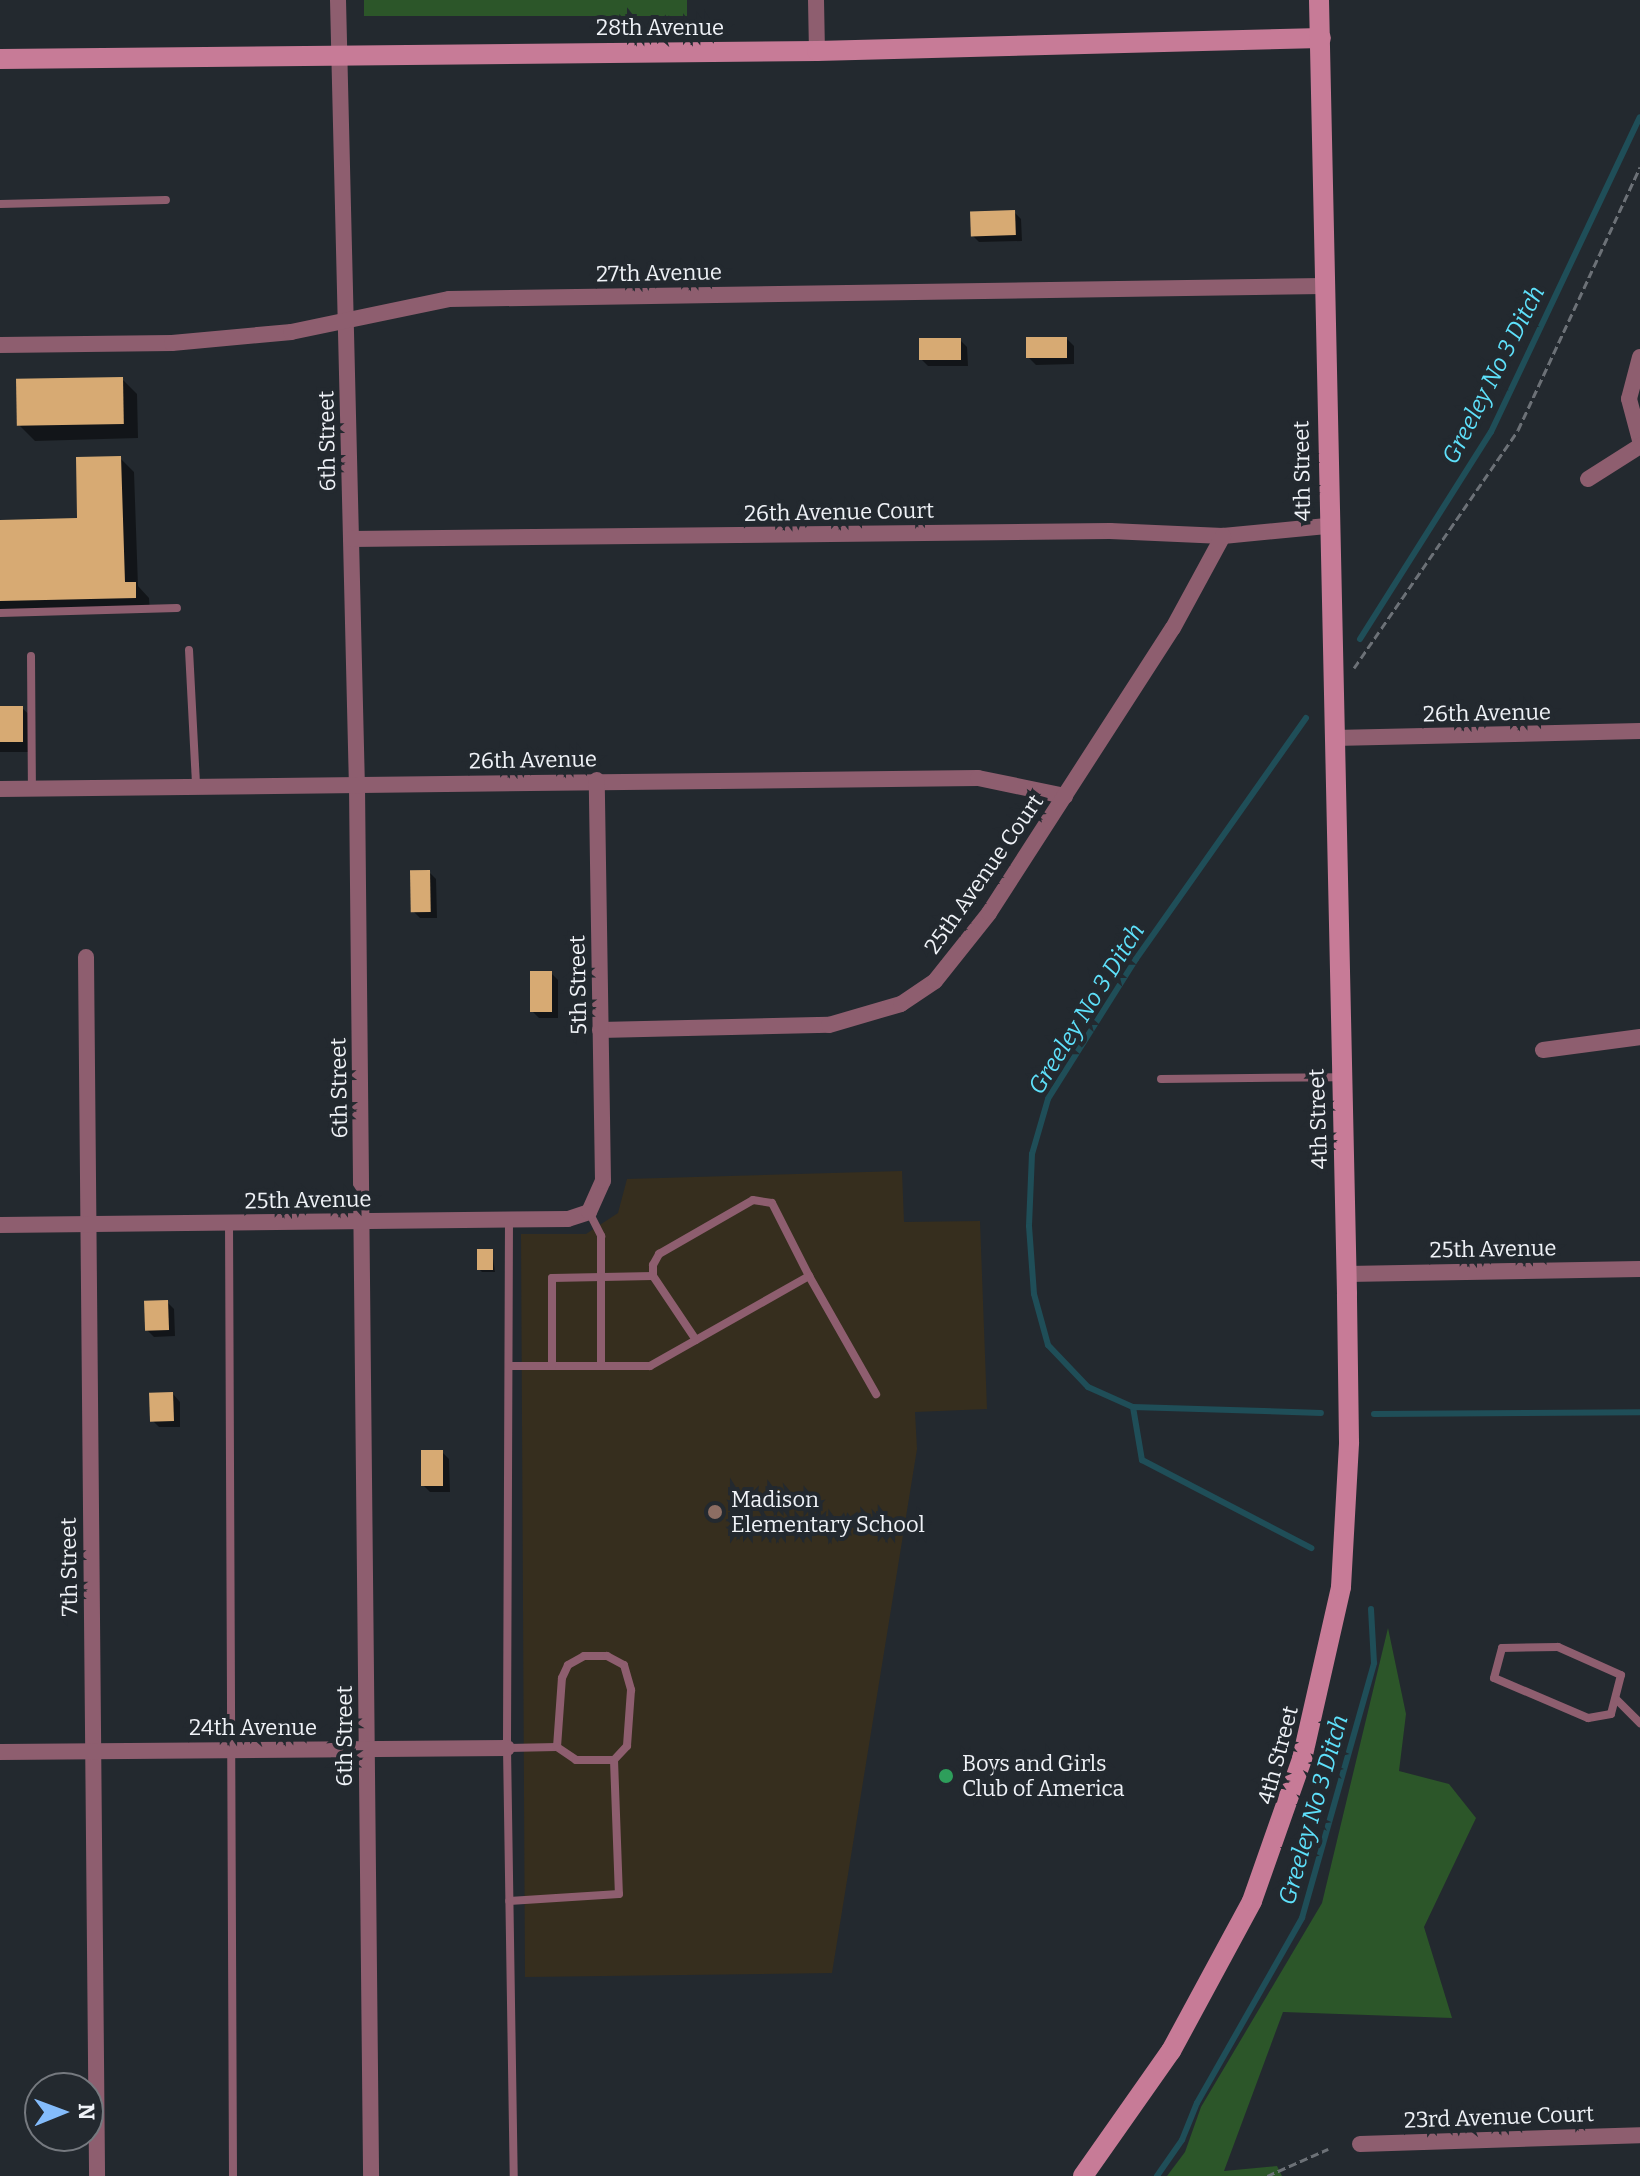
<!DOCTYPE html>
<style>
body{margin:0}
#map{position:relative;width:1640px;height:2176px;overflow:hidden;background:#23292f;font-family:Bitter,serif}
div>[style]{position:absolute}
.education>*{inset:0;background:#362e1e}
.green>*{inset:0;background:#2c5629;transform-origin:0 0}
.shadow>*{inset:0;background:#0007}
.stream>*{height:6px;margin:-3px;padding:0 3px;transform-origin:3px;border-radius:3px;background:#1f4e58}
.building>*{inset:0;background:#d7aa73;transform-origin:0 0}
.path>*{height:3px;margin-top:-1.5px;transform-origin:0;background:repeating-linear-gradient(90deg,#6c7177 0 8px,transparent 0 12px)}
.lane>*{height:8px;margin:-4px;padding:0 4px;transform-origin:4px;border-radius:4px;background:#8e5e6f}
.street>*{height:16px;margin:-8px;padding:0 8px;transform-origin:8px;border-radius:8px;background:#8e5e6f}
.secondary>*{height:20px;margin:-10px;padding:0 10px;transform-origin:10px;border-radius:10px;background:#c77b97}
.dots>*{width:22px;height:22px;translate:-50% -50%;box-sizing:border-box;border:4px solid #23292f;border-radius:50%}
span{translate:-50% -50%;white-space:nowrap;text-align:center;line-height:1.15;-webkit-text-stroke:8px #23292f;paint-order:stroke}
.street-label{font-size:22px;color:#eff2f7}
.poi-label{font-size:22px;color:#eff2f7}
.left{translate:0 -50%;text-align:left}
.water-label{font-size:24px;color:#5ee0fa;font-style:italic}
.north{position:absolute;left:24px;top:2072px;width:80px;height:80px;box-sizing:border-box;background:#23292f;border:2px solid #75797f;border-radius:50%;rotate:89deg;font-size:22px;font-weight:700;line-height:32px;text-align:center;color:#eff2f7}
.north::after{content:'';display:block;margin:auto;width:28px;height:36px;background:#84bcfb;clip-path:polygon(50% 0,100% 100%,50% 72%,0 100%)}
</style>
<div id="map">
<div class="education">
<div style="clip-path:polygon(902px 1171px,904px 1222px,980px 1221px,987px 1409px,915px 1412px,917px 1449px,832px 1973px,525px 1977px,521px 1234px,586px 1234px,618px 1213px,627px 1179px)"></div>
</div>
<div class="green">
<div style="left:364px;top:0;width:323px;height:16px"></div>
<div style="clip-path:polygon(1388px 1628px,1406px 1714px,1399px 1771px,1449px 1784px,1476px 1818px,1424px 1927px,1452px 2018px,1283px 2012px,1224px 2171px,1277px 2166px,1282px 2176px,1167px 2176px,1185px 2152px,1201px 2107px,1322px 1903px)"></div>
</div>
<div class="shadow">
<div style="clip-path:polygon(1014px 212px,1021px 219px,1022px 241px,979px 242px,972px 235px)"></div>
<div style="clip-path:polygon(1067px 339px,1074px 346px,1074px 364px,1036px 365px,1029px 358px)"></div>
<div style="clip-path:polygon(960px 340px,967px 347px,968px 366px,928px 366px,921px 359px)"></div>
<div style="clip-path:polygon(122px 379px,137px 394px,138px 438px,35px 441px,20px 426px)"></div>
<div style="clip-path:polygon(120px 458px,134px 472px,138px 586px,149px 598px,150px 611px,0 615px,0 522px,79px 520px)"></div>
<div style="clip-path:polygon(0 708px,22px 708px,34px 719px,33px 752px,0 752px)"></div>
<div style="clip-path:polygon(429px 872px,436px 879px,437px 918px,420px 918px,413px 911px)"></div>
<div style="clip-path:polygon(551px 973px,558px 980px,558px 1018px,539px 1018px,532px 1011px)"></div>
<div style="clip-path:polygon(492px 1251px,495px 1272px,482px 1272px,479px 1269px)"></div>
<div style="clip-path:polygon(167px 1302px,174px 1309px,175px 1336px,154px 1337px,147px 1330px)"></div>
<div style="clip-path:polygon(173px 1394px,180px 1402px,180px 1427px,159px 1427px,152px 1420px)"></div>
<div style="clip-path:polygon(442px 1452px,449px 1459px,450px 1492px,430px 1492px,423px 1485px)"></div>
</div>
<div class="stream">
<div style="left:1360px;top:639px;width:245px;rotate:-57.7deg"></div>
<div style="left:1491px;top:432px;width:348px;rotate:-64.7deg"></div>
<div style="left:1306px;top:718px;width:295px;rotate:125.2deg"></div>
<div style="left:1136px;top:959px;width:165px;rotate:122.2deg"></div>
<div style="left:1048px;top:1099px;width:57px;rotate:106.2deg"></div>
<div style="left:1032px;top:1154px;width:72px;rotate:92.4deg"></div>
<div style="left:1029px;top:1226px;width:68px;rotate:85.8deg"></div>
<div style="left:1034px;top:1294px;width:53px;rotate:74.6deg"></div>
<div style="left:1048px;top:1345px;width:58px;rotate:46.4deg"></div>
<div style="left:1088px;top:1387px;width:49px;rotate:24deg"></div>
<div style="left:1133px;top:1407px;width:54px;rotate:80.4deg"></div>
<div style="left:1142px;top:1460px;width:191px;rotate:27.5deg"></div>
<div style="left:1133px;top:1407px;width:188px;rotate:1.8deg"></div>
<div style="left:1374px;top:1414px;width:266px;rotate:-0.4deg"></div>
<div style="left:1157px;top:2176px;width:44px;rotate:-55.2deg"></div>
<div style="left:1182px;top:2140px;width:40px;rotate:-68deg"></div>
<div style="left:1197px;top:2103px;width:213px;rotate:-60.4deg"></div>
<div style="left:1302px;top:1918px;width:265px;rotate:-74.2deg"></div>
<div style="left:1374px;top:1663px;width:54px;rotate:-93.2deg"></div>
</div>
<div class="building">
<div style="left:1015px;top:210px;width:25px;height:45px;rotate:88deg"></div>
<div style="left:1026px;top:337px;width:41px;height:21px"></div>
<div style="left:919px;top:338px;width:42px;height:22px"></div>
<div style="left:123px;top:377px;width:47px;height:107px;rotate:89deg"></div>
<div style="clip-path:polygon(121px 456px,125px 582px,136px 582px,136px 598px,0 601px,0 520px,77px 518px,76px 457px)"></div>
<div style="left:0;top:706px;width:23px;height:36px"></div>
<div style="left:430px;top:870px;width:42px;height:20px;rotate:89deg"></div>
<div style="left:530px;top:971px;width:22px;height:41px"></div>
<div style="left:477px;top:1249px;width:16px;height:21px"></div>
<div style="left:168px;top:1300px;width:30px;height:24px;rotate:88deg"></div>
<div style="left:173px;top:1392px;width:29px;height:24px;rotate:88deg"></div>
<div style="left:421px;top:1450px;width:22px;height:36px"></div>
</div>
<div class="path">
<div style="left:1354px;top:668px;width:289px;rotate:-55.4deg"></div>
<div style="left:1518px;top:430px;width:290px;rotate:-65.1deg"></div>
<div style="left:1267px;top:2176px;width:67px;rotate:-23.9deg"></div>
</div>
<div class="lane">
<div style="left:0;top:204px;width:166px;rotate:-1.4deg"></div>
<div style="left:0;top:613px;width:177px;rotate:-1.6deg"></div>
<div style="left:189px;top:650px;width:135px;rotate:87deg"></div>
<div style="left:31px;top:656px;width:133px;rotate:89.6deg"></div>
<div style="left:1161px;top:1079px;width:179px;rotate:-0.6deg"></div>
<div style="left:589px;top:1212px;width:27px;rotate:63deg"></div>
<div style="left:601px;top:1236px;width:130px;rotate:90deg"></div>
<div style="left:509px;top:1219px;width:529px;rotate:90.22deg"></div>
<div style="left:507px;top:1748px;width:428px;rotate:89.1deg"></div>
<div style="left:229px;top:1223px;width:953px;rotate:89.76deg"></div>
<div style="left:696px;top:1340px;width:77px;rotate:-123.9deg"></div>
<div style="left:653px;top:1276px;width:11px;rotate:-90deg"></div>
<div style="left:653px;top:1265px;width:13px;rotate:-61deg"></div>
<div style="left:659px;top:1254px;width:108px;rotate:-29.9deg"></div>
<div style="left:753px;top:1200px;width:19px;rotate:9deg"></div>
<div style="left:772px;top:1203px;width:82px;rotate:63.1deg"></div>
<div style="left:509px;top:1366px;width:141px"></div>
<div style="left:650px;top:1366px;width:183px;rotate:-29.5deg"></div>
<div style="left:809px;top:1276px;width:136px;rotate:60.4deg"></div>
<div style="left:552px;top:1366px;width:88px;rotate:-90deg"></div>
<div style="left:552px;top:1278px;width:101px;rotate:-1.1deg"></div>
<div style="left:1558px;top:1647px;width:69px;rotate:24deg"></div>
<div style="left:1621px;top:1675px;width:40px;rotate:104.4deg"></div>
<div style="left:1611px;top:1714px;width:23px;rotate:170deg"></div>
<div style="left:1588px;top:1718px;width:102px;rotate:-156.9deg"></div>
<div style="left:1494px;top:1678px;width:31px;rotate:-75deg"></div>
<div style="left:1502px;top:1648px;width:56px;rotate:-1deg"></div>
<div style="left:1617px;top:1700px;width:33px;rotate:45deg"></div>
<div style="left:557px;top:1747px;width:69px;rotate:-85.9deg"></div>
<div style="left:562px;top:1678px;width:14px;rotate:-65deg"></div>
<div style="left:568px;top:1665px;width:18px;rotate:-29deg"></div>
<div style="left:584px;top:1656px;width:23px"></div>
<div style="left:607px;top:1656px;width:19px;rotate:28deg"></div>
<div style="left:624px;top:1665px;width:26px;rotate:74deg"></div>
<div style="left:631px;top:1690px;width:56px;rotate:94.1deg"></div>
<div style="left:627px;top:1746px;width:19px;rotate:133deg"></div>
<div style="left:507px;top:1748px;width:50px;rotate:-1.1deg"></div>
<div style="left:557px;top:1747px;width:23px;rotate:34deg"></div>
<div style="left:576px;top:1760px;width:38px"></div>
<div style="left:614px;top:1760px;width:134px;rotate:87.9deg"></div>
<div style="left:619px;top:1894px;width:110px;rotate:176.4deg"></div>
</div>
<div class="street">
<div style="left:338px;top:0;width:786px;rotate:88.62deg"></div>
<div style="left:357px;top:786px;width:1390px;rotate:89.42deg"></div>
<div style="left:816px;top:0;width:51px;rotate:88.9deg"></div>
<div style="left:0;top:345px;width:172px;rotate:-0.7deg"></div>
<div style="left:172px;top:343px;width:120px;rotate:-5.3deg"></div>
<div style="left:291px;top:332px;width:161px;rotate:-11.8deg"></div>
<div style="left:449px;top:299px;width:874px;rotate:-0.85deg"></div>
<div style="left:1640px;top:357px;width:43px;rotate:104.7deg"></div>
<div style="left:1629px;top:399px;width:42px;rotate:75deg"></div>
<div style="left:1588px;top:479px;width:62px;rotate:-32.4deg"></div>
<div style="left:351px;top:539px;width:759px;rotate:-0.6deg"></div>
<div style="left:1110px;top:531px;width:113px;rotate:2.5deg"></div>
<div style="left:1223px;top:536px;width:104px;rotate:-5.5deg"></div>
<div style="left:1334px;top:738px;width:306px;rotate:-1.3deg"></div>
<div style="left:0;top:789px;width:978px;rotate:-0.64deg"></div>
<div style="left:978px;top:778px;width:89px;rotate:11.7deg"></div>
<div style="left:86px;top:957px;width:1219px;rotate:89.48deg"></div>
<div style="left:600px;top:1030px;width:229px;rotate:-1.3deg"></div>
<div style="left:829px;top:1025px;width:75px;rotate:-16.3deg"></div>
<div style="left:901px;top:1004px;width:41px;rotate:-34.1deg"></div>
<div style="left:935px;top:981px;width:87px;rotate:-51.5deg"></div>
<div style="left:989px;top:913px;width:339px;rotate:-57.2deg"></div>
<div style="left:1173px;top:628px;width:105px;rotate:-61.5deg"></div>
<div style="left:1543px;top:1050px;width:98px;rotate:-7.6deg"></div>
<div style="left:0;top:1225px;width:568px;rotate:-0.61deg"></div>
<div style="left:568px;top:1219px;width:22px;rotate:-18deg"></div>
<div style="left:589px;top:1212px;width:34px;rotate:-66deg"></div>
<div style="left:603px;top:1181px;width:401px;rotate:-90.9deg"></div>
<div style="left:1347px;top:1274px;width:293px;rotate:-1deg"></div>
<div style="left:0;top:1752px;width:507px;rotate:-0.45deg"></div>
<div style="left:1360px;top:2144px;width:280px;rotate:-1.8deg"></div>
</div>
<div class="secondary">
<div style="left:0;top:59px;width:817px;rotate:-0.56deg"></div>
<div style="left:817px;top:51px;width:504px;rotate:-1.48deg"></div>
<div style="left:1083px;top:2176px;width:153px;rotate:-54.9deg"></div>
<div style="left:1171px;top:2051px;width:170px;rotate:-61.6deg"></div>
<div style="left:1252px;top:1901px;width:151px;rotate:-70.6deg"></div>
<div style="left:1302px;top:1759px;width:176px;rotate:-77.2deg"></div>
<div style="left:1341px;top:1587px;width:145px;rotate:-86.8deg"></div>
<div style="left:1349px;top:1442px;width:148px;rotate:-90.8deg"></div>
<div style="left:1347px;top:1294px;width:1294px;rotate:-91.24deg"></div>
</div>
<div class="dots">
<div style="left:715px;top:1512px;background:#8d6e63"></div>
<div style="left:946px;top:1776px;background:#2e9e5b"></div>
</div>
<div class="street-label">
<span style="left:660px;top:28px">28th Avenue</span>
<span style="left:659px;top:273px;rotate:-1deg">27th Avenue</span>
<span style="left:327px;top:441px;rotate:-91deg">6th Street</span>
<span style="left:1302px;top:471px;rotate:-91deg">4th Street</span>
<span style="left:839px;top:512px;rotate:-1deg">26th Avenue Court</span>
<span style="left:1487px;top:713px;rotate:-1deg">26th Avenue</span>
<span style="left:533px;top:760px;rotate:-1deg">26th Avenue</span>
<span style="left:984px;top:874px;rotate:-55deg">25th Avenue Court</span>
<span style="left:578px;top:985px;rotate:-91deg">5th Street</span>
<span style="left:339px;top:1088px;rotate:-91deg">6th Street</span>
<span style="left:1318px;top:1119px;rotate:-92deg">4th Street</span>
<span style="left:308px;top:1200px;rotate:-1deg">25th Avenue</span>
<span style="left:1493px;top:1249px;rotate:-1deg">25th Avenue</span>
<span style="left:69px;top:1567px;rotate:-91deg">7th Street</span>
<span style="left:253px;top:1728px">24th Avenue</span>
<span style="left:345px;top:1736px;rotate:-90deg">6th Street</span>
<span style="left:1278px;top:1755px;rotate:-75deg">4th Street</span>
<span style="left:1499px;top:2117px;rotate:-2deg">23rd Avenue Court</span>
</div>
<div class="poi-label">
<span class="left" style="left:731px;top:1512px">Madison<br>Elementary School</span>
<span class="left" style="left:962px;top:1776px">Boys and Girls<br>Club of America</span>
</div>
<div class="water-label">
<span style="left:1494px;top:375px;rotate:-63deg">Greeley No 3 Ditch</span>
<span style="left:1087px;top:1009px;rotate:-58deg">Greeley No 3 Ditch</span>
<span style="left:1314px;top:1810px;rotate:-74deg">Greeley No 3 Ditch</span>
</div>
<div class="north">N</div>
</div>
